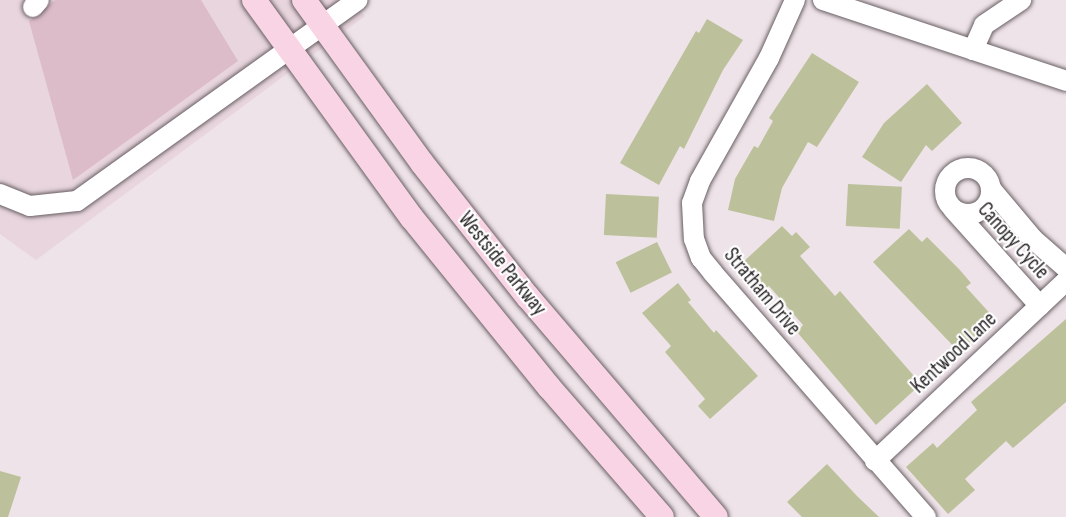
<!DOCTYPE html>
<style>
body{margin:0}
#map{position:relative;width:1066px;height:517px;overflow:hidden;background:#eee3e8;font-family:"Sofia Sans Condensed",sans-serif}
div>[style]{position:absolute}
.built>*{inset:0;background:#e8d5dd}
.green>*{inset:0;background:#dcbcc9}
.building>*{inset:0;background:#bcc19b;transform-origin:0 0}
.roads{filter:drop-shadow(0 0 2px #685f63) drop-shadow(0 0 2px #685f63)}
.minor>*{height:20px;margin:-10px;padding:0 10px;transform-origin:10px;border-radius:10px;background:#fff}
.minor>.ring{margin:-10px;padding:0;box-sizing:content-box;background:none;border:20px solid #fff;border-radius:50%}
.major>*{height:24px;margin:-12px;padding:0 12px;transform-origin:12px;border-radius:12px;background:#f9d4e5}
span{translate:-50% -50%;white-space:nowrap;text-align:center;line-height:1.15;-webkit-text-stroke:4.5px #fff;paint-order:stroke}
.street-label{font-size:21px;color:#282425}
</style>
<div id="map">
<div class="built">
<div style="clip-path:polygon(0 0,349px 0,365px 16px,36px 260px,0 234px)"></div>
</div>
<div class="green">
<div style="clip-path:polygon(55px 0,201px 0,238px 61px,73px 180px,29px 21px)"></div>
</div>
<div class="building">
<div style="clip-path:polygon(707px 19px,743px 40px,723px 70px,684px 149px,680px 146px,659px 185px,620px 163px,696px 31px,699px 33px)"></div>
<div style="clip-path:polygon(812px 53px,859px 82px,817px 147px,808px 142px,782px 188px,774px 221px,728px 210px,735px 179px,754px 146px,758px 148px,773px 121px,769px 118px)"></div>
<div style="clip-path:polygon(927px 84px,962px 123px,932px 151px,926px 145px,901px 182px,862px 157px,884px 123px)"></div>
<div style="left:848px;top:184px;width:54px;height:42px;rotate:3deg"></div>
<div style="left:606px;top:194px;width:53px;height:41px;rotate:3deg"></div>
<div style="clip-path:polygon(782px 226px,792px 236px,796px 232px,810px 247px,800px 256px,835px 296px,840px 291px,921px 384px,876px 425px,797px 332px,803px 325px,769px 286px,763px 291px,740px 265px)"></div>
<div style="clip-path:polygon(909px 229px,922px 242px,927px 237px,959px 269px,971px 283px,966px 287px,995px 319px,959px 352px,873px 262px)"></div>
<div style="left:657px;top:242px;width:34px;height:46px;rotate:64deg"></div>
<div style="clip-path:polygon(678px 283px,691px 300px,688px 302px,714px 333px,716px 330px,758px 376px,710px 419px,698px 406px,705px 399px,665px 352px,671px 346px,642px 313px)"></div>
<div style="clip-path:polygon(1066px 319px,1066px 402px,1013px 448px,1006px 441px,965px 479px,975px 490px,948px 514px,906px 467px,933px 443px,937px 448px,977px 410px,971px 402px)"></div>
<div style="clip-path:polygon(827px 464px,857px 496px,879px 517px,802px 517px,787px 502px)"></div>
<div style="clip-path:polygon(0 471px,21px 477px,8px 517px,0 517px)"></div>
</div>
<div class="roads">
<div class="minor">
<div style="left:795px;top:0;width:64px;rotate:114.1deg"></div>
<div style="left:769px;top:58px;width:141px;rotate:119.3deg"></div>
<div style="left:700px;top:181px;width:23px;rotate:110deg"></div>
<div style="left:692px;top:203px;width:36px;rotate:87deg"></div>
<div style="left:694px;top:239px;width:20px;rotate:70deg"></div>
<div style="left:701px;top:258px;width:19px;rotate:51deg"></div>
<div style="left:713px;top:273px;width:324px;rotate:48.9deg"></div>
<div style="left:823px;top:0;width:256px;rotate:18.4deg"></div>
<div style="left:33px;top:7px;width:9px;rotate:-49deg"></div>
<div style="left:973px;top:50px;width:27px;rotate:-66deg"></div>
<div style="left:984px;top:25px;width:45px;rotate:-34deg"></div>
<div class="ring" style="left:945px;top:168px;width:26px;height:26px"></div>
<div style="left:991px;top:189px;width:65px;rotate:50deg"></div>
<div style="left:1033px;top:239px;width:44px;rotate:41.3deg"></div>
<div style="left:0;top:194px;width:32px;rotate:22deg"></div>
<div style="left:30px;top:206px;width:47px;rotate:-6.1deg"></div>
<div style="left:77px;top:201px;width:345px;rotate:-35.6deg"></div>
<div style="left:953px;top:209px;width:130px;rotate:48.1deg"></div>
<div style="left:875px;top:461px;width:262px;rotate:-43.3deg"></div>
</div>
<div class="major">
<div style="left:254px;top:0;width:269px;rotate:54.1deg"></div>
<div style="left:412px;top:218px;width:218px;rotate:51deg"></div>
<div style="left:549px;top:387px;width:172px;rotate:49deg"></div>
<div style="left:304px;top:0;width:201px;rotate:54.1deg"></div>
<div style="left:422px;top:163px;width:171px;rotate:51.7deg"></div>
<div style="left:528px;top:297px;width:289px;rotate:49.5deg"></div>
</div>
</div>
<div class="street-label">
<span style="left:1013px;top:241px;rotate:48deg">Canopy Cycle</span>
<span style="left:502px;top:264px;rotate:51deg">Westside Parkway</span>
<span style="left:762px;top:292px;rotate:50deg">Stratham Drive</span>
<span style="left:954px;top:353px;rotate:-43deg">Kentwood Lane</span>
</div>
</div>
